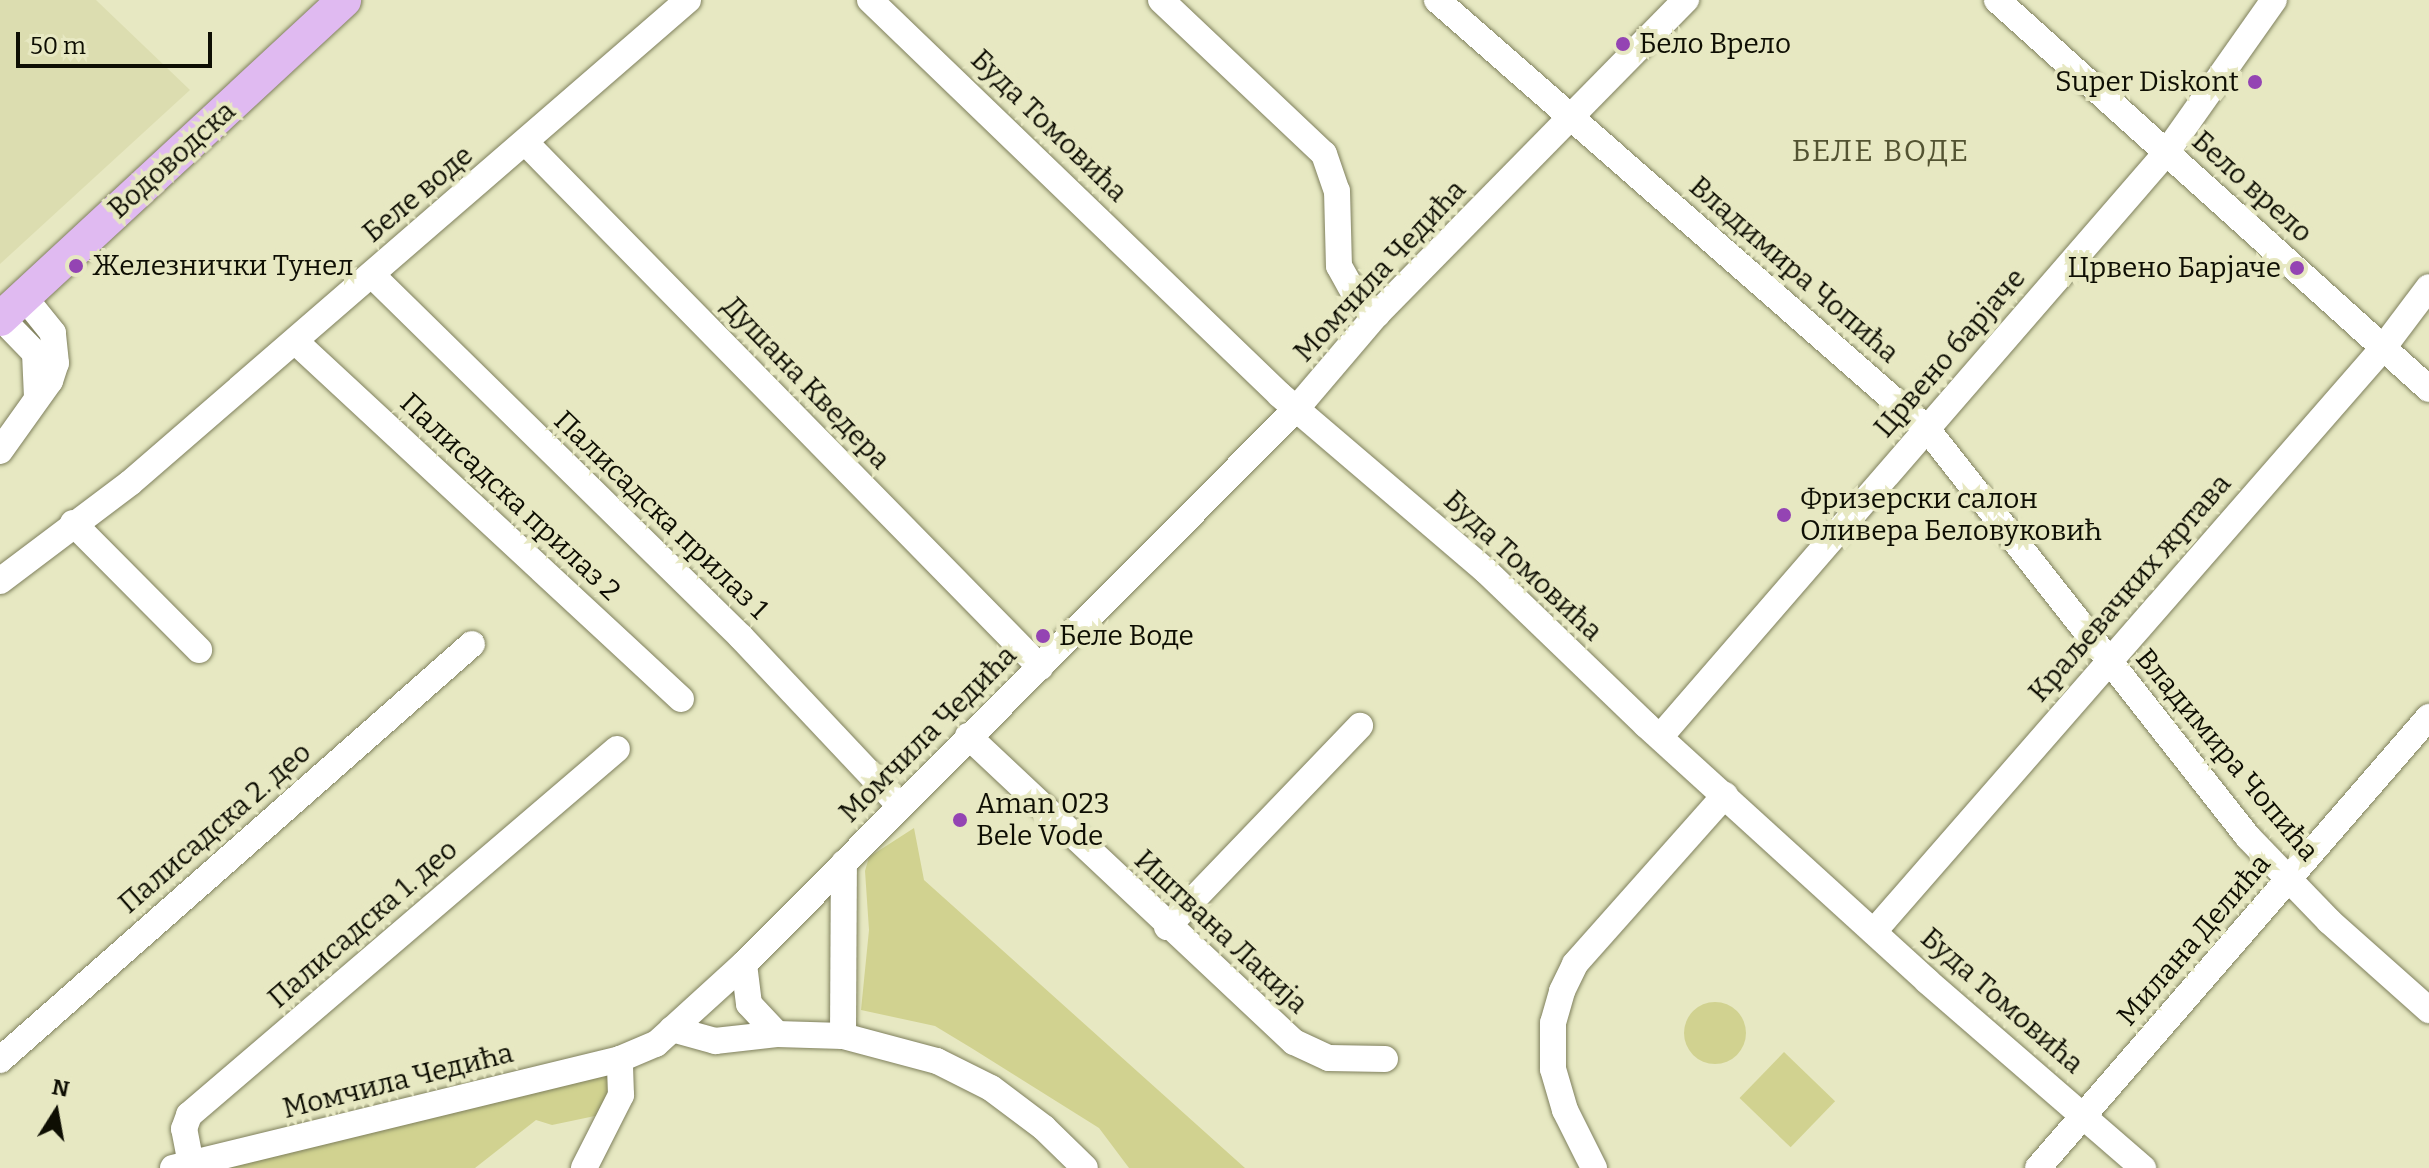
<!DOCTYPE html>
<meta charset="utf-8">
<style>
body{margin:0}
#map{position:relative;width:2429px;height:1168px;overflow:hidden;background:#e7e8c2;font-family:Bitter,serif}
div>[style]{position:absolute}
.built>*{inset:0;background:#dcddb0}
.green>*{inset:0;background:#d1d290;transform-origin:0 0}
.round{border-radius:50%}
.roads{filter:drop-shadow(0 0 2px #7f805d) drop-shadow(0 0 2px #7f805d)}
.minor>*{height:26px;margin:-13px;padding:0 13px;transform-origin:13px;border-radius:13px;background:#fff}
.major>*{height:34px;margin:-17px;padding:0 17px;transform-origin:17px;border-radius:17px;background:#e0baf1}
.dots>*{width:22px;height:22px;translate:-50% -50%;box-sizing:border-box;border:4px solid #e7e8c2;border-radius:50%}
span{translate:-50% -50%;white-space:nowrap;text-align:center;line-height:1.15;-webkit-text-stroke:8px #e7e8c2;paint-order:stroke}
.poi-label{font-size:28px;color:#0e0e03}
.left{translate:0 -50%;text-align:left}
.right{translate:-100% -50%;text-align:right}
.street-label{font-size:28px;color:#0e0e03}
.neighbourhood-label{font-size:30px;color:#535332;letter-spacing:2px}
.north{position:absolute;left:16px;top:1072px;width:80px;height:80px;-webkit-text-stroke:6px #e7e8c2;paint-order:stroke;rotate:11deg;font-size:22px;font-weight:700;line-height:32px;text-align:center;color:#0e0e03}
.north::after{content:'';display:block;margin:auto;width:28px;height:36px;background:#0e0e03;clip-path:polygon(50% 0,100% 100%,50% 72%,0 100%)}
.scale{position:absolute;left:16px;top:32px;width:196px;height:36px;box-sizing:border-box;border:4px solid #0e0e03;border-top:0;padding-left:10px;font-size:24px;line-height:28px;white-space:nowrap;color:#0e0e03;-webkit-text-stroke:6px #e7e8c2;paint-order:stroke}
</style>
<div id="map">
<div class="built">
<div style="clip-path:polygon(0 0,96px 0,190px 90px,0 264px)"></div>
</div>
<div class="green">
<div style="clip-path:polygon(914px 828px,924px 880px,1245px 1168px,1129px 1168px,1099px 1128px,973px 1049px,935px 1026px,861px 1010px,869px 930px,865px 871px,869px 857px)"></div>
<div class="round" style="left:1684px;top:1002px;width:62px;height:62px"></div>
<div style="left:1784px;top:1052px;width:71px;height:64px;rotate:44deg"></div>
<div style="clip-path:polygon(620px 1059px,614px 1112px,552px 1125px,536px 1120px,475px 1168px,173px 1168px)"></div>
</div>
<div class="roads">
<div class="minor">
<div style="left:870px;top:0;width:569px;rotate:43.93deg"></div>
<div style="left:1280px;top:395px;width:271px;rotate:40.5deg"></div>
<div style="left:1486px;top:571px;width:222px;rotate:43.9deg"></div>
<div style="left:1646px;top:725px;width:380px;rotate:42.3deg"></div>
<div style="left:1927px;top:981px;width:286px;rotate:40.9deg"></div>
<div style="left:1161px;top:0;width:224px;rotate:43.4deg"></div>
<div style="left:1324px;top:154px;width:39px;rotate:71deg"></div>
<div style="left:1337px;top:191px;width:75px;rotate:88.5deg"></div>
<div style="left:1339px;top:266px;width:39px;rotate:61deg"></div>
<div style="left:1358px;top:300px;width:24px;rotate:36deg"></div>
<div style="left:1437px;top:0;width:651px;rotate:41.2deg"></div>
<div style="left:1927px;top:429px;width:519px;rotate:51.81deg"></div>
<div style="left:2248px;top:837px;width:117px;rotate:46deg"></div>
<div style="left:2329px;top:921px;width:134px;rotate:41.7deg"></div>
<div style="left:1997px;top:0;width:581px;rotate:42deg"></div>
<div style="left:527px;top:144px;width:733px;rotate:45.55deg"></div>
<div style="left:372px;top:275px;width:517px;rotate:44.45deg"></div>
<div style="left:741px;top:637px;width:232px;rotate:46.7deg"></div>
<div style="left:1px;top:318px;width:49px;rotate:45.8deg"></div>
<div style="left:35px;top:353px;width:44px;rotate:87.4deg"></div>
<div style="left:296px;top:342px;width:525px;rotate:42.84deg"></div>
<div style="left:0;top:451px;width:86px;rotate:-54.5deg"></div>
<div style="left:50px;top:381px;width:19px;rotate:-72deg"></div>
<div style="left:56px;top:363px;width:30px;rotate:-96deg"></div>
<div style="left:53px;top:333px;width:46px;rotate:-128.9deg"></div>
<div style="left:73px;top:523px;width:179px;rotate:45.2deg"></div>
<div style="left:0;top:581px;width:163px;rotate:-37deg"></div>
<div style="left:130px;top:483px;width:738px;rotate:-40.88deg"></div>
<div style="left:968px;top:736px;width:447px;rotate:43.2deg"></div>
<div style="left:1294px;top:1042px;width:38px;rotate:25deg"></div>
<div style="left:1329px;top:1058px;width:56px;rotate:1deg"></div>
<div style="left:1660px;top:737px;width:773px;rotate:-49.09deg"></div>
<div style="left:2166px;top:153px;width:187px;rotate:-54.8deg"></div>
<div style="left:1167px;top:927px;width:279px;rotate:-46.2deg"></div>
<div style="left:1876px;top:929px;width:771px;rotate:-48.89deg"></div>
<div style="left:2383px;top:348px;width:76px;rotate:-53deg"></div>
<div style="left:744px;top:964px;width:40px;rotate:82.9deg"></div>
<div style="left:749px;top:1004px;width:41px;rotate:47deg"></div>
<div style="left:672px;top:1029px;width:45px;rotate:15.6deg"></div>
<div style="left:715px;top:1041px;width:62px;rotate:-6.4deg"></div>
<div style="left:777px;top:1034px;width:66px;rotate:1.7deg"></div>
<div style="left:843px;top:1036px;width:97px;rotate:14.9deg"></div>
<div style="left:937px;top:1061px;width:60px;rotate:26.6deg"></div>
<div style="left:991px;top:1088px;width:66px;rotate:37deg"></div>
<div style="left:1044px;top:1128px;width:57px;rotate:44.3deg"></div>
<div style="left:843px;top:1036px;width:173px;rotate:-89.7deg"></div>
<div style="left:0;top:1060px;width:629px;rotate:-41.39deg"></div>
<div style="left:191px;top:1164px;width:36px;rotate:-101deg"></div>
<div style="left:184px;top:1129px;width:15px;rotate:-70deg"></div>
<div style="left:189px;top:1115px;width:563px;rotate:-40.54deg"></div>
<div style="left:173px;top:1168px;width:460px;rotate:-13.7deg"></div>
<div style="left:620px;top:1059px;width:39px;rotate:-23deg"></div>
<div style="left:656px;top:1044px;width:119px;rotate:-42.3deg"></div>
<div style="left:744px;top:964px;width:784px;rotate:-45.15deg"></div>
<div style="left:1297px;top:408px;width:123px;rotate:-49.6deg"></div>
<div style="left:1377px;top:314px;width:441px;rotate:-45.5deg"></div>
<div style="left:584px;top:1168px;width:82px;rotate:-63.1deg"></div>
<div style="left:621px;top:1095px;width:36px;rotate:-92deg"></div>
<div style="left:1594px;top:1168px;width:65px;rotate:-116.6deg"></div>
<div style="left:1565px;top:1110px;width:43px;rotate:-106.3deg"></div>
<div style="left:1553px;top:1069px;width:46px;rotate:-90deg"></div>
<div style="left:1553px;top:1023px;width:33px;rotate:-74deg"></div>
<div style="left:1562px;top:991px;width:30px;rotate:-64deg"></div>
<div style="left:1575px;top:964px;width:226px;rotate:-48.4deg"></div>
<div style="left:2038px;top:1168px;width:597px;rotate:-49.08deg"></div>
</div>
<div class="major">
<div style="left:0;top:319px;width:469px;rotate:-42.8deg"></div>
</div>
</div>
<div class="dots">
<div style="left:1623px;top:44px;background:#9444b3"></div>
<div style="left:2255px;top:82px;background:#9444b3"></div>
<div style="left:76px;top:266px;background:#9444b3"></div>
<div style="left:2297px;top:268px;background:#9444b3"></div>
<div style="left:1784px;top:515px;background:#9444b3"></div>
<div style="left:1043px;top:636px;background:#9444b3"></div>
<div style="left:960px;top:820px;background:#9444b3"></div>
</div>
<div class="poi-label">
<span class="left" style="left:1639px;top:44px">Бело Врело</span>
<span class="right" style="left:2239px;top:82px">Super Diskont</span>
<span class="left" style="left:92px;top:266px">Железнички Тунел</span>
<span class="right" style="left:2281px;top:268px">Црвено Барјаче</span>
<span class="left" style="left:1800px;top:515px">Фризерски салон<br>Оливера Беловуковић</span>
<span class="left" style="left:1059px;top:636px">Беле Воде</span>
<span class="left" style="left:976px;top:820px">Aman 023<br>Bele Vode</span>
</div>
<div class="street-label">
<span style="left:1049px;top:126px;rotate:44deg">Буда Томовића</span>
<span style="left:172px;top:160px;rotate:-42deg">Водоводска</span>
<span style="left:2252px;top:187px;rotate:42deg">Бело врело</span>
<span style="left:418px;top:194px;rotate:-40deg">Беле воде</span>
<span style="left:1794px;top:270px;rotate:41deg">Владимира Чопића</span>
<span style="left:1380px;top:271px;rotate:-47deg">Момчила Чедића</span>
<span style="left:1950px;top:353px;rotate:-49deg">Црвено барјаче</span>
<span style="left:806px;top:383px;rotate:46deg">Душана Кведера</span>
<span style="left:510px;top:497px;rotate:43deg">Палисадска прилаз 2</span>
<span style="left:661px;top:515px;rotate:44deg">Палисадска прилаз 1</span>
<span style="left:1523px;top:566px;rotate:43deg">Буда Томовића</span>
<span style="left:2130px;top:588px;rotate:-49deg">Краљевачких жртава</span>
<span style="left:928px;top:734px;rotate:-45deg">Момчила Чедића</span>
<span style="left:2227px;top:755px;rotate:50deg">Владимира Чопића</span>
<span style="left:215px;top:828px;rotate:-41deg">Палисадска 2. део</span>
<span style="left:363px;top:924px;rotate:-41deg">Палисадска 1. део</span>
<span style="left:1221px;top:932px;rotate:43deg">Иштвана Лакија</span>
<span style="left:2194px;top:940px;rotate:-49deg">Милана Делића</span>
<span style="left:2002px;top:1001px;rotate:41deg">Буда Томовића</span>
<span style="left:398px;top:1081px;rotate:-14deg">Момчила Чедића</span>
</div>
<div class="neighbourhood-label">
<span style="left:1881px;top:151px">БЕЛЕ ВОДЕ</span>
</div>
<div class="north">N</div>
<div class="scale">50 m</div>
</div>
